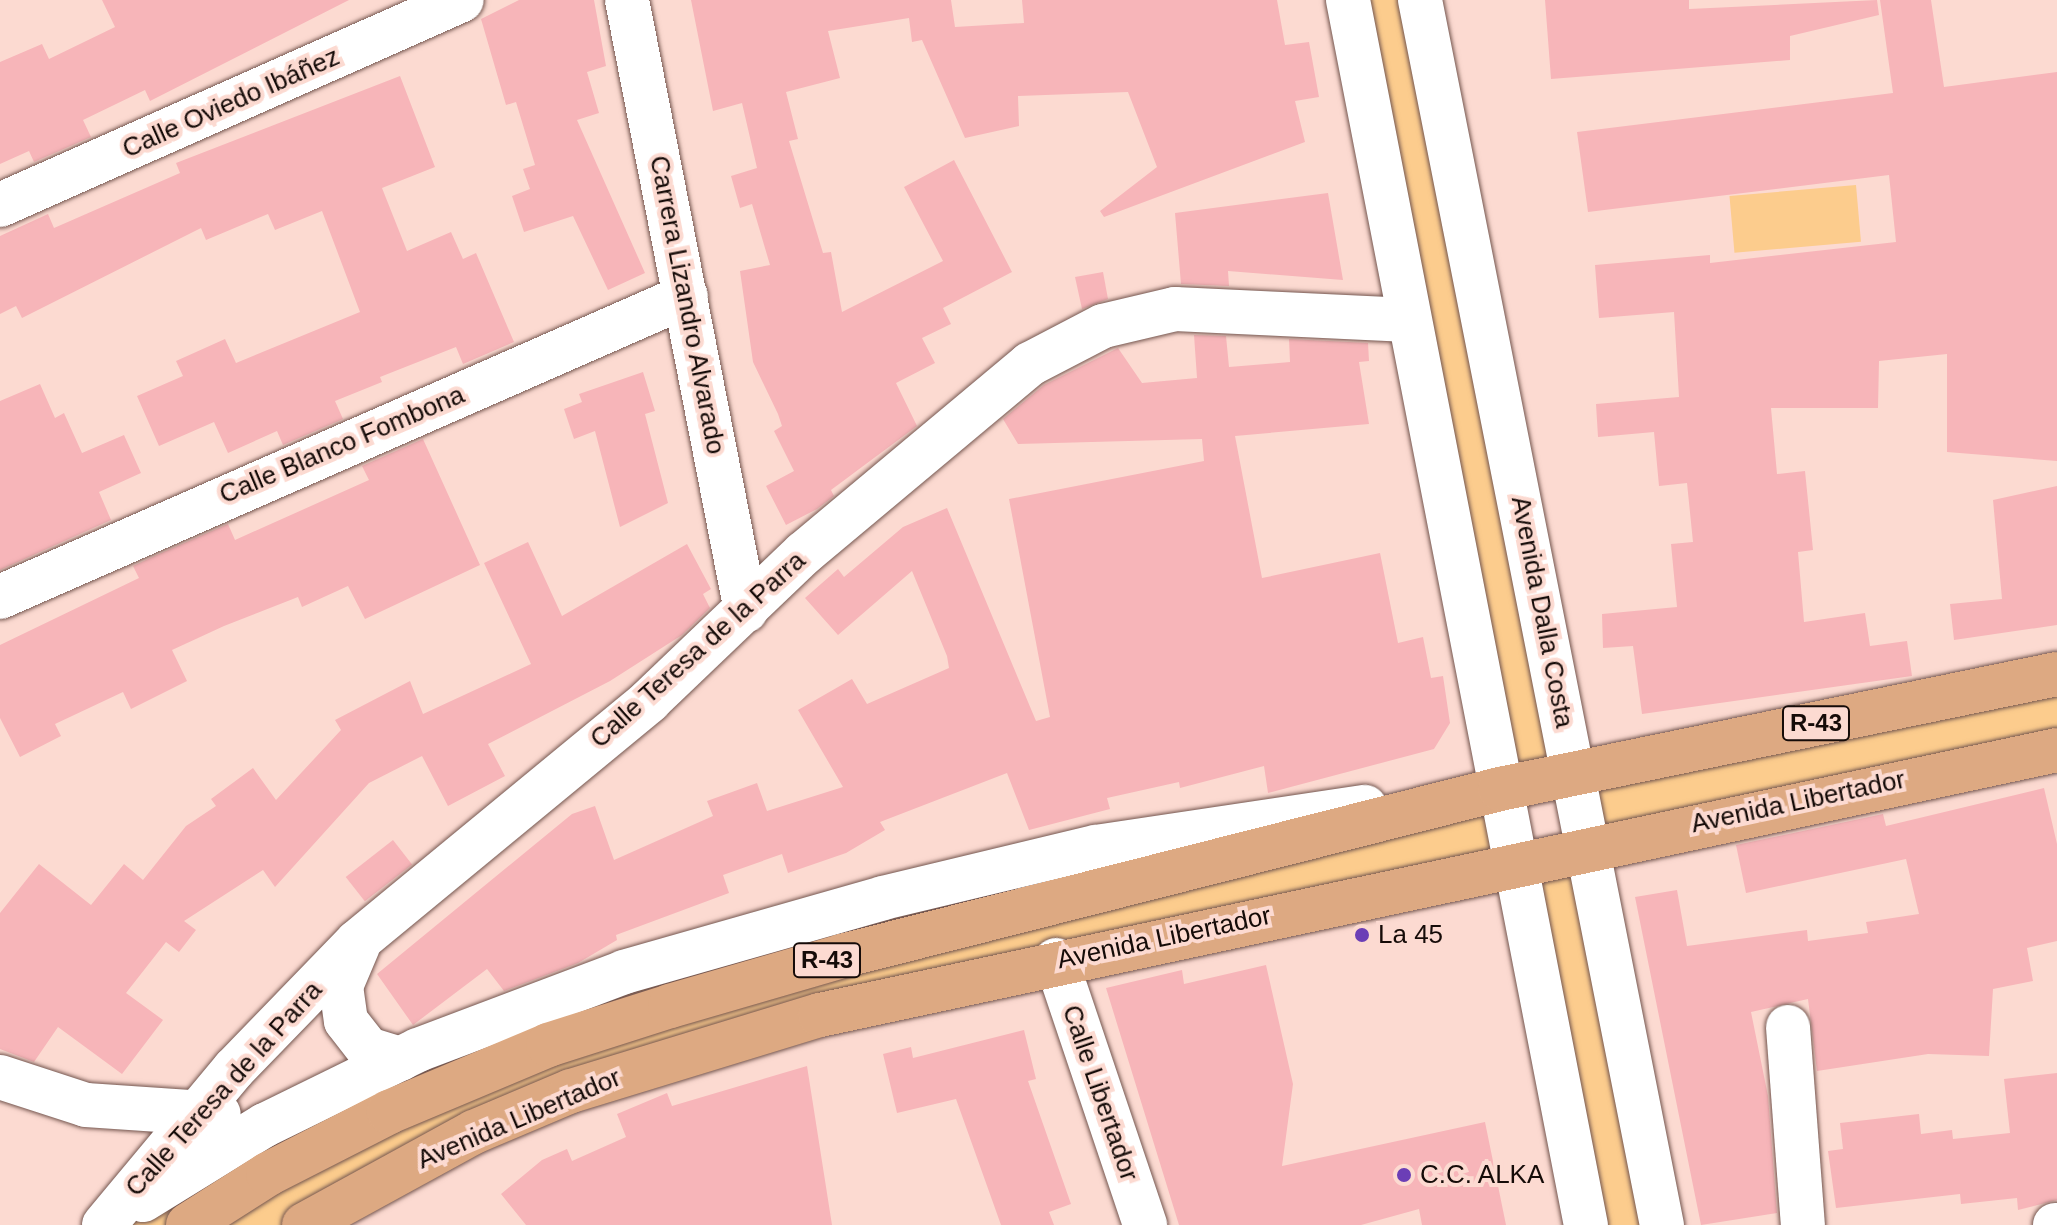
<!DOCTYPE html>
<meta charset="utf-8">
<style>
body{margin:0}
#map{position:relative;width:2057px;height:1225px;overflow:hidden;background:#fcdad1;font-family:Arial,sans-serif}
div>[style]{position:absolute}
.green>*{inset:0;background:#fccc8d;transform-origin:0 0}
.building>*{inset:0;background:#f7b5b9;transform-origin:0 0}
.roads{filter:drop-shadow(0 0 2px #74564f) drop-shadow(0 0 2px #74564f)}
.minor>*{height:44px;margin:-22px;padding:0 22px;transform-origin:22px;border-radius:22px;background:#fff}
.major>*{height:44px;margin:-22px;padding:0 22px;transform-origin:22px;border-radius:22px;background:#dda982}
.dots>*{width:22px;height:22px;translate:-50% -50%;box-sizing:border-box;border:4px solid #fcdad1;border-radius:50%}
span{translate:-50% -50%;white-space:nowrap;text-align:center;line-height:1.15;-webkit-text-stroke:8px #fcdad1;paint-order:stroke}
.shield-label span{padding:2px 6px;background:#fcdad1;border:2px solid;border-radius:6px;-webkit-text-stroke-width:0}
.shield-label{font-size:24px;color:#150b08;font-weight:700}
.street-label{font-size:26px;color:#150b08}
.poi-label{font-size:26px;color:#150b08}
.left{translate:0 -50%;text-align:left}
</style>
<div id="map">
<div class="green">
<div style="clip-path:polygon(evenodd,1348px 0,1420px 0,1574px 773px,2057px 674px,2057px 750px,1589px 848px,1662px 1225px,1586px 1225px,1515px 865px,687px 1052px,304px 1225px,108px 1225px,217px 1152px,743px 939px,1500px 789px,1348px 0,1575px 774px,1589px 848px,1515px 864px,1501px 789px,1575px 774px)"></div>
<div style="left:1856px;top:185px;width:57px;height:127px;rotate:85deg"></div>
</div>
<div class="building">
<div style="clip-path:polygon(102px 0,349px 0,150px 101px,145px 90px,83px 120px,91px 137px,34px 162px,29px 151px,0 164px,0 62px,42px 44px,49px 59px,115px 27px)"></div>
<div style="clip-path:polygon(519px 0,594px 0,606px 66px,587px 72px,599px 113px,577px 120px,645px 273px,608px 290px,573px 216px,524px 232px,512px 196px,530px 189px,523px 169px,535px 165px,516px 102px,506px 105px,481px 19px)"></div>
<div style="clip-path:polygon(691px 0,951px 0,955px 27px,1024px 23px,1022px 0,1277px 0,1285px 45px,1309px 42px,1319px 97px,1295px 101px,1305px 142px,1104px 217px,1100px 211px,1157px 167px,1128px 92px,1018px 96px,1019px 126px,965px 138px,922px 40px,912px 42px,909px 18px,828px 31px,840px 78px,786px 92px,798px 139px,789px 141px,823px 253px,831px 252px,842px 312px,943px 261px,904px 187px,954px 160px,1012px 272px,943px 308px,951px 324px,922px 338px,935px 363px,896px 383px,917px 426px,831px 490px,834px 496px,817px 509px,786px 525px,766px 486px,794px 471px,774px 431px,782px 426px,778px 414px,753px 362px,740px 271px,770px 265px,752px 204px,740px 208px,731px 176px,757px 168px,742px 103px,713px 111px)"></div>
<div style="clip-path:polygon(1545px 0,1689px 0,1689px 9px,1877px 0,1879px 15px,1790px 36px,1790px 60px,1551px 79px)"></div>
<div style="clip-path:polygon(1880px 0,1931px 0,1944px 87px,2057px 72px,2057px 461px,1947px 452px,1947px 354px,1879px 361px,1878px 408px,1771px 408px,1777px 474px,1805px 471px,1813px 550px,1798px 552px,1804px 622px,1865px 613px,1870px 646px,1907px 641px,1912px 676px,1642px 714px,1633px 646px,1603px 648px,1602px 614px,1677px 607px,1671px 544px,1693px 542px,1687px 483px,1659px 486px,1654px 432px,1598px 437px,1596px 404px,1679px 397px,1674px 312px,1599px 318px,1595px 265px,1710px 255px,1710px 263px,1896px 242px,1889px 175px,1588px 212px,1577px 132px,1893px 93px)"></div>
<div style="clip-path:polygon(400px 76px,435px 167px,382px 188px,407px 251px,451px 232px,463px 259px,476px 253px,514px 342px,463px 364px,456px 347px,380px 377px,382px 382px,335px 401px,343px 419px,283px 445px,277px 431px,228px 453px,214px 422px,159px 446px,137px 396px,183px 376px,176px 361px,225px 339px,236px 363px,360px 312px,322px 211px,275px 230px,268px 214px,206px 240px,201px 228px,22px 318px,16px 306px,0 314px,0 236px,48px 214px,54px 228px,180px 173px,176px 163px)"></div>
<div style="clip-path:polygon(1328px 193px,1343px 280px,1228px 271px,1229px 286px,1181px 284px,1175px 213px)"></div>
<div style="clip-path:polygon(1103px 272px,1108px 299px,1082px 309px,1075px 277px)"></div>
<div style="clip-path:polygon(1194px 335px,1226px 336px,1229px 367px,1290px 362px,1289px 339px,1368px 343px,1369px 361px,1359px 362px,1369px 424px,1235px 436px,1262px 578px,1380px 553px,1398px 643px,1423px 637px,1431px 678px,1443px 676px,1450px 723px,1434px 749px,1268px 793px,1264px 766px,1180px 788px,1179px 782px,1107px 798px,1110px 809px,1029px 830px,1007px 773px,880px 822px,885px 830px,846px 853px,788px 873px,782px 854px,723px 875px,729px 893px,616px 935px,617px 940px,578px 963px,504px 991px,487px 969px,413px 1025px,377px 974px,572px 814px,595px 806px,614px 860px,713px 816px,707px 801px,757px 783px,767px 811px,843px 787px,798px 710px,852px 679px,867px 704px,949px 668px,947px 656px,912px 571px,838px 635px,805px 598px,838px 569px,844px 577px,903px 527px,947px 508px,1036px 721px,1050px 717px,1009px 499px,1204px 461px,1202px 439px,1018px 444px,1003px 419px,1044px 385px,1118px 348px,1142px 383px,1197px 378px)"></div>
<div style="clip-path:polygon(643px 372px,655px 411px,645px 414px,668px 503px,620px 527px,595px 431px,574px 439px,564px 409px,582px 402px,579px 394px)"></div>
<div style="clip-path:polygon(40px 384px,55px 418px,64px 413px,82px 453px,124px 435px,141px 473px,99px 492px,111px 520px,0 570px,0 401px)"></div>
<div style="clip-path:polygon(423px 439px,480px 565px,365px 619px,348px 586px,302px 607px,298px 597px,224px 626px,172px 650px,187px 681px,131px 709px,123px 692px,55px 724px,61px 736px,20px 757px,0 718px,0 645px,139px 578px,133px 566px,159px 554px,228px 524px,235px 540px,369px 480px,362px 466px)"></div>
<div style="clip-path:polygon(2057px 486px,2057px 625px,1954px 640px,1950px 604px,2002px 599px,1993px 500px)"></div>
<div style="clip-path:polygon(528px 542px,562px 616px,687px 544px,711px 589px,703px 594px,710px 608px,682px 635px,610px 681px,488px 744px,505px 776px,448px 806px,422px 756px,369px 783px,275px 887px,263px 870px,184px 921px,196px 930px,179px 952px,166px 942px,126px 993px,163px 1020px,122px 1074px,58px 1027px,34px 1062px,0 1049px,0 913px,39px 864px,91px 905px,124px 864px,143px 880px,186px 826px,216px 806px,211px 799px,253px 768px,276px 800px,341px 730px,335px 720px,410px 681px,423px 714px,531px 664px,484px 563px)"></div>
<div style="clip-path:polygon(2044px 788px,2057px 844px,2057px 941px,2027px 948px,2033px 981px,1993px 989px,1989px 1056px,1928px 1054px,1817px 1071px,1808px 999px,1751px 1012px,1768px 1096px,1777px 1213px,1701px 1225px,1635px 897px,1677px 890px,1687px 946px,1807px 930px,1808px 941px,1868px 933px,1866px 922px,1919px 914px,1906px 859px,1746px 893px,1736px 845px,1883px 814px,1886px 826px)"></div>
<div style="left:393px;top:840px;width:31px;height:60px;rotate:52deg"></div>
<div style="clip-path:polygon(1266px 965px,1293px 1084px,1282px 1166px,1485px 1122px,1506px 1225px,1422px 1225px,1419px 1209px,1361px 1225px,1179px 1225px,1106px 988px,1182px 970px,1184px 984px)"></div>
<div style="clip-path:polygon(1024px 1030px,1036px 1079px,1028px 1081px,1071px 1204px,1049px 1212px,1054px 1225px,1001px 1225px,956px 1099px,897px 1113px,883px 1054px,911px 1047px,913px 1058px)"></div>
<div style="clip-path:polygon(807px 1066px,832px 1225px,526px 1225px,501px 1194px,542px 1160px,567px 1149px,572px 1161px,626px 1137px,617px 1114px,667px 1093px,672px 1106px)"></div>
<div style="clip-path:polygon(2057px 1073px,2057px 1200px,2018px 1210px,2017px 1198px,1961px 1204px,1960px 1194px,1836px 1208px,1828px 1151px,1843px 1149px,1840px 1123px,1919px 1114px,1921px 1134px,1952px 1130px,1953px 1139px,2010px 1133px,2004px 1079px)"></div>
</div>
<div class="roads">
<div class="minor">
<div style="left:627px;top:0;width:622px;rotate:78.98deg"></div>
<div style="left:1348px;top:0;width:1248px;rotate:79.01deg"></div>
<div style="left:1420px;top:0;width:1249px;rotate:78.83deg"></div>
<div style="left:0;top:205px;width:505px;rotate:-23.93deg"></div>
<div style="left:0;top:597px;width:749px;rotate:-23.69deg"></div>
<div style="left:358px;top:946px;width:43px;rotate:113deg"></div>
<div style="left:341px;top:986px;width:35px;rotate:82deg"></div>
<div style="left:346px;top:1021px;width:36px;rotate:52deg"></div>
<div style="left:368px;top:1049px;width:34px;rotate:17deg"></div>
<div style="left:1056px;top:960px;width:280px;rotate:71.4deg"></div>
<div style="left:1788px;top:1027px;width:199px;rotate:85.7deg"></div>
<div style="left:0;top:1077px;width:90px;rotate:18deg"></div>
<div style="left:86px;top:1105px;width:133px;rotate:3.9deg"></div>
<div style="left:143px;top:1200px;width:143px;rotate:-31.6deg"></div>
<div style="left:265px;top:1125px;width:170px;rotate:-26.1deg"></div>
<div style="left:418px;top:1050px;width:220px;rotate:-20.7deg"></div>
<div style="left:624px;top:972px;width:269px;rotate:-15.9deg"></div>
<div style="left:883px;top:898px;width:219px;rotate:-13.5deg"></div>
<div style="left:1096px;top:847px;width:272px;rotate:-8.5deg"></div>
<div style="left:104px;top:1225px;width:203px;rotate:-50.2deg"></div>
<div style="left:234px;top:1069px;width:177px;rotate:-45.9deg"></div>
<div style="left:357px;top:942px;width:379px;rotate:-39.5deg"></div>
<div style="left:649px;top:701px;width:214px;rotate:-43.7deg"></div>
<div style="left:804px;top:553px;width:295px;rotate:-39.9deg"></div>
<div style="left:1030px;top:364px;width:82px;rotate:-27.5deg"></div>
<div style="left:1103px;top:326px;width:74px;rotate:-13.3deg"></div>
<div style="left:1175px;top:309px;width:234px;rotate:2.7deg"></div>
<div style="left:2055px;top:1225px;width:2px"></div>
</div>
<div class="major">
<div style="left:188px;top:1225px;width:95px;rotate:-32.5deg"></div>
<div style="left:268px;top:1174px;width:136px;rotate:-27.1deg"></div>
<div style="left:389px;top:1112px;width:173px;rotate:-22.8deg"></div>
<div style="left:548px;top:1045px;width:128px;rotate:-17.7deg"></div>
<div style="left:670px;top:1006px;width:179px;rotate:-16.2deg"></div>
<div style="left:842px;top:956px;width:679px;rotate:-14.24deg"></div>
<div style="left:1500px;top:789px;width:569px;rotate:-11.67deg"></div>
<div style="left:304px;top:1225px;width:194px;rotate:-28.7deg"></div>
<div style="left:474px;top:1132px;width:105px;rotate:-22.9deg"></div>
<div style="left:571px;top:1091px;width:260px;rotate:-17deg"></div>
<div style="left:820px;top:1015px;width:1265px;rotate:-12.09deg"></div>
</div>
</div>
<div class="dots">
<div style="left:1362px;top:935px;background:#6b3eb6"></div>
<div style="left:1404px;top:1175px;background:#6b3eb6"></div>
</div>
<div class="shield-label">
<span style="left:1816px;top:723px">R-43</span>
<span style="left:827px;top:960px">R-43</span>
</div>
<div class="street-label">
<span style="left:231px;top:103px;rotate:-24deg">Calle Oviedo Ibáñez</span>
<span style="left:687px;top:305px;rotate:79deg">Carrera Lizandro Alvarado</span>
<span style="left:342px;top:445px;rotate:-23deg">Calle Blanco Fombona</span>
<span style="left:1542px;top:612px;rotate:79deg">Avenida Dalla Costa</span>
<span style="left:698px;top:650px;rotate:-42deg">Calle Teresa de la Parra</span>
<span style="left:1798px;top:802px;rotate:-12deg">Avenida Libertador</span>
<span style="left:1164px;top:938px;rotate:-12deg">Avenida Libertador</span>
<span style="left:224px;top:1089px;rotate:-48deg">Calle Teresa de la Parra</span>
<span style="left:1100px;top:1093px;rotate:71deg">Calle Libertador</span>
<span style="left:519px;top:1119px;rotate:-23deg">Avenida Libertador</span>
</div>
<div class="poi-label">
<span class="left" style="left:1378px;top:935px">La 45</span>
<span class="left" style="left:1420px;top:1175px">C.C. ALKA</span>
</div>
</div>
